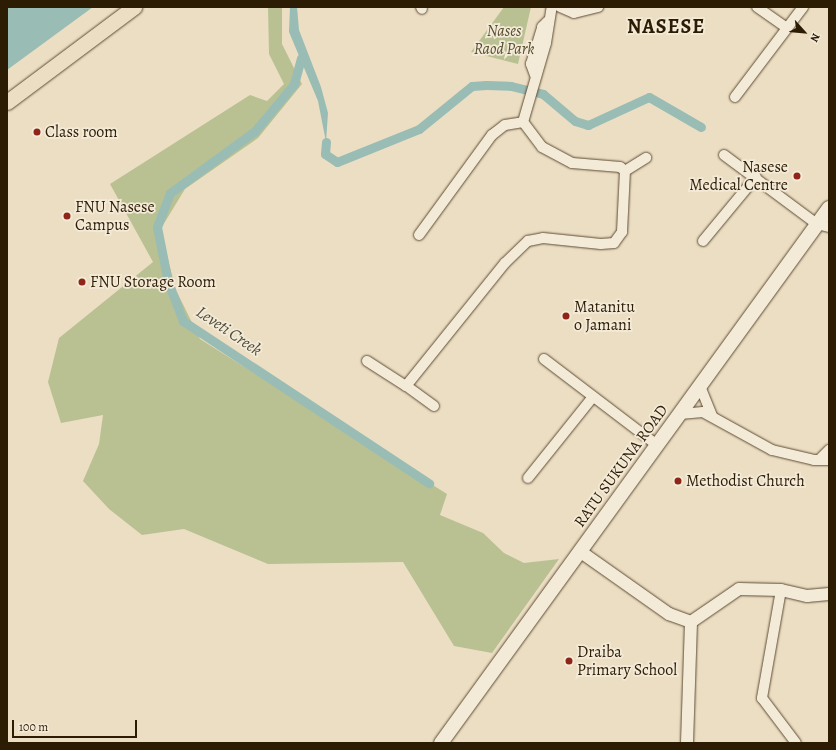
<!DOCTYPE html>
<style>
body{margin:0}
#map{position:relative;width:836px;height:750px;overflow:hidden;background:#ecdec3;font-family:Alegreya,serif}
div>[style]{position:absolute}
.green>*{inset:0;background:#b9c192}
.water>*{inset:0;background:#99bcb5}
.canal>*{height:9px;margin:-4.5px;padding:0 4.5px;transform-origin:4.5px;border-radius:4.5px;background:#99bcb5}
.roads{filter:drop-shadow(0 0 1px #5d4c34) drop-shadow(0 0 1px #5d4c34)}
.minor>*{height:10px;margin:-5px;padding:0 5px;transform-origin:5px;border-radius:5px;background:#f3ead8}
.tertiary>*{height:12px;margin:-6px;padding:0 6px;transform-origin:6px;border-radius:6px;background:#f3ead8}
.secondary>*{height:14px;margin:-7px;padding:0 7px;transform-origin:7px;border-radius:7px;background:#f3ead8}
.primary>*{height:15px;margin:-7.5px;padding:0 7.5px;transform-origin:7.5px;border-radius:7.5px;background:#ecdec3}
.dots>*{width:11px;height:11px;translate:-50% -50%;box-sizing:border-box;border:2px solid #f3ead8;border-radius:50%}
span{translate:-50% -50%;white-space:nowrap;text-align:center;line-height:1.15;-webkit-text-stroke:3.5px #f3ead8;paint-order:stroke}
.park-label{font-size:16px;color:#574e2f;font-style:italic}
.poi-label{font-size:16px;color:#2d1c04}
.left{translate:0 -50%;text-align:left}
.right{translate:-100% -50%;text-align:right}
.street-label{font-size:16px;color:#2d1c04}
.water-label{font-size:17px;color:#4d4c39;font-style:italic}
.district-label{font-size:20px;color:#2d1c04;font-weight:700;letter-spacing:1px}
.frame{position:absolute;inset:0;border:8px solid #2d1c04;pointer-events:none}
.north{position:absolute;left:784px;top:12px;width:40px;height:40px;-webkit-text-stroke:3px #f3ead8;paint-order:stroke;rotate:117deg;font-size:11px;font-weight:700;line-height:16px;text-align:center;color:#2d1c04}
.north::after{content:'';display:block;margin:auto;width:14px;height:18px;background:#2d1c04;clip-path:polygon(50% 0,100% 100%,50% 72%,0 100%)}
.scale{position:absolute;left:12px;top:720px;width:125px;height:18px;box-sizing:border-box;border:2px solid #2d1c04;border-top:0;padding-left:5px;font-size:12px;line-height:14px;white-space:nowrap;color:#2d1c04;-webkit-text-stroke:3px #f3ead8;paint-order:stroke}
</style>
<div id="map">
<div class="green">
<div style="clip-path:polygon(268px 7px,282px 7px,282px 44px,302px 84px,258px 138px,185px 189px,160px 230px,176px 290px,200px 339px,447px 494px,440px 515px,483px 533px,504px 553px,524px 563px,559px 559px,492px 653px,454px 646px,403px 562px,268px 564px,184px 529px,142px 535px,109px 509px,83px 481px,99px 444px,103px 415px,61px 423px,48px 382px,59px 338px,153px 262px,110px 184px,250px 95px,267px 101px,284px 84px,269px 54px)"></div>
<div style="clip-path:polygon(504px 7px,531px 7px,518px 64px,471px 52px)"></div>
</div>
<div class="water">
<div style="clip-path:polygon(7px 7px,93px 7px,7px 70px)"></div>
<div style="clip-path:polygon(290px 7px,297px 7px,299px 30px,321px 87px,328px 113px,326px 142px,318px 101px,289px 32px)"></div>
</div>
<div class="canal">
<div style="left:301px;top:58px;width:27px;rotate:105deg"></div>
<div style="left:294px;top:84px;width:61px;rotate:129.7deg"></div>
<div style="left:255px;top:131px;width:105px;rotate:143.9deg"></div>
<div style="left:170px;top:193px;width:36px;rotate:111deg"></div>
<div style="left:157px;top:227px;width:56px;rotate:78.7deg"></div>
<div style="left:168px;top:282px;width:42px;rotate:69deg"></div>
<div style="left:183px;top:321px;width:295px;rotate:33.4deg"></div>
<div style="left:326px;top:142px;width:12px;rotate:95deg"></div>
<div style="left:325px;top:154px;width:14px;rotate:34deg"></div>
<div style="left:337px;top:162px;width:88px;rotate:-21.9deg"></div>
<div style="left:419px;top:129px;width:68px;rotate:-39.1deg"></div>
<div style="left:472px;top:86px;width:14px;rotate:-4deg"></div>
<div style="left:486px;top:85px;width:25px;rotate:2deg"></div>
<div style="left:511px;top:86px;width:33px;rotate:14deg"></div>
<div style="left:543px;top:94px;width:42px;rotate:40.2deg"></div>
<div style="left:575px;top:121px;width:14px;rotate:17deg"></div>
<div style="left:588px;top:125px;width:67px;rotate:-24.7deg"></div>
<div style="left:649px;top:97px;width:60px;rotate:30deg"></div>
</div>
<div class="roads">
<div class="minor">
<div style="left:421px;top:7px;width:2px;rotate:63deg"></div>
<div style="left:560px;top:7px;width:15px;rotate:23deg"></div>
<div style="left:574px;top:13px;width:25px;rotate:-14deg"></div>
<div style="left:757px;top:7px;width:37px;rotate:35deg"></div>
<div style="left:535px;top:75px;width:12px;rotate:-110deg"></div>
<div style="left:531px;top:64px;width:39px;rotate:-73deg"></div>
<div style="left:542px;top:27px;width:8px;rotate:-45deg"></div>
<div style="left:735px;top:97px;width:113px;rotate:-52.9deg"></div>
<div style="left:724px;top:155px;width:116px;rotate:36.6deg"></div>
<div style="left:817px;top:224px;width:12px;rotate:14deg"></div>
<div style="left:625px;top:171px;width:25px;rotate:-32deg"></div>
<div style="left:419px;top:235px;width:124px;rotate:-53.9deg"></div>
<div style="left:492px;top:135px;width:16px;rotate:-38deg"></div>
<div style="left:505px;top:125px;width:18px;rotate:-9deg"></div>
<div style="left:703px;top:241px;width:83px;rotate:-50.4deg"></div>
<div style="left:544px;top:359px;width:142px;rotate:37.3deg"></div>
<div style="left:367px;top:361px;width:46px;rotate:32.7deg"></div>
<div style="left:700px;top:386px;width:32px;rotate:68deg"></div>
<div style="left:434px;top:406px;width:34px;rotate:-144deg"></div>
<div style="left:406px;top:386px;width:158px;rotate:-51.2deg"></div>
<div style="left:505px;top:263px;width:32px;rotate:-44deg"></div>
<div style="left:528px;top:241px;width:15px;rotate:-11deg"></div>
<div style="left:543px;top:238px;width:58px;rotate:5.9deg"></div>
<div style="left:601px;top:244px;width:13px;rotate:-4deg"></div>
<div style="left:614px;top:243px;width:14px;rotate:-54deg"></div>
<div style="left:622px;top:232px;width:61px;rotate:-87.2deg"></div>
<div style="left:625px;top:171px;width:6px;rotate:-141deg"></div>
<div style="left:620px;top:167px;width:48px;rotate:-175.2deg"></div>
<div style="left:572px;top:163px;width:34px;rotate:-152deg"></div>
<div style="left:542px;top:147px;width:31px;rotate:-127deg"></div>
<div style="left:523px;top:122px;width:82px;rotate:-73.8deg"></div>
<div style="left:546px;top:43px;width:36px;rotate:-81deg"></div>
<div style="left:680px;top:414px;width:23px;rotate:-5deg"></div>
<div style="left:703px;top:412px;width:79px;rotate:28.8deg"></div>
<div style="left:772px;top:450px;width:43px;rotate:13.4deg"></div>
<div style="left:814px;top:460px;width:15px"></div>
<div style="left:820px;top:459px;width:13px;rotate:-45deg"></div>
<div style="left:528px;top:478px;width:104px;rotate:-51.3deg"></div>
<div style="left:781px;top:590px;width:110px;rotate:100deg"></div>
<div style="left:762px;top:698px;width:56px;rotate:52.9deg"></div>
</div>
<div class="tertiary">
<div style="left:581px;top:552px;width:108px;rotate:35.2deg"></div>
<div style="left:669px;top:614px;width:23px;rotate:20deg"></div>
<div style="left:691px;top:622px;width:58px;rotate:-34.5deg"></div>
<div style="left:739px;top:589px;width:42px;rotate:1.4deg"></div>
<div style="left:781px;top:590px;width:27px;rotate:13deg"></div>
<div style="left:807px;top:596px;width:22px;rotate:-5deg"></div>
<div style="left:687px;top:743px;width:121px;rotate:-88.1deg"></div>
</div>
<div class="secondary">
<div style="left:441px;top:743px;width:661px;rotate:-54.05deg"></div>
</div>
<div class="primary">
<div style="left:7px;top:102px;width:159px;rotate:-36.8deg"></div>
</div>
</div>
<div class="dots">
<div style="left:37px;top:132px;background:#8f2418"></div>
<div style="left:797px;top:176px;background:#8f2418"></div>
<div style="left:67px;top:216px;background:#8f2418"></div>
<div style="left:82px;top:282px;background:#8f2418"></div>
<div style="left:566px;top:316px;background:#8f2418"></div>
<div style="left:678px;top:481px;background:#8f2418"></div>
<div style="left:569px;top:661px;background:#8f2418"></div>
</div>
<div class="park-label">
<span style="left:504px;top:40px">Nases<br>Raod Park</span>
</div>
<div class="poi-label">
<span class="left" style="left:45px;top:132px">Class room</span>
<span class="right" style="left:788px;top:176px">Nasese<br>Medical Centre</span>
<span class="left" style="left:75px;top:216px">FNU Nasese<br>Campus</span>
<span class="left" style="left:90px;top:282px">FNU Storage Room</span>
<span class="left" style="left:574px;top:316px">Matanitu<br>o Jamani</span>
<span class="left" style="left:686px;top:481px">Methodist Church</span>
<span class="left" style="left:577px;top:661px">Draiba<br>Primary School</span>
</div>
<div class="street-label">
<span style="left:621px;top:466px;rotate:-54deg">RATU SUKUNA ROAD</span>
</div>
<div class="water-label">
<span style="left:229px;top:331px;rotate:34deg">Leveti Creek</span>
</div>
<div class="district-label">
<span style="left:666px;top:26px">NASESE</span>
</div>
<div class="frame"></div>
<div class="north">N</div>
<div class="scale">100 m</div>
</div>
